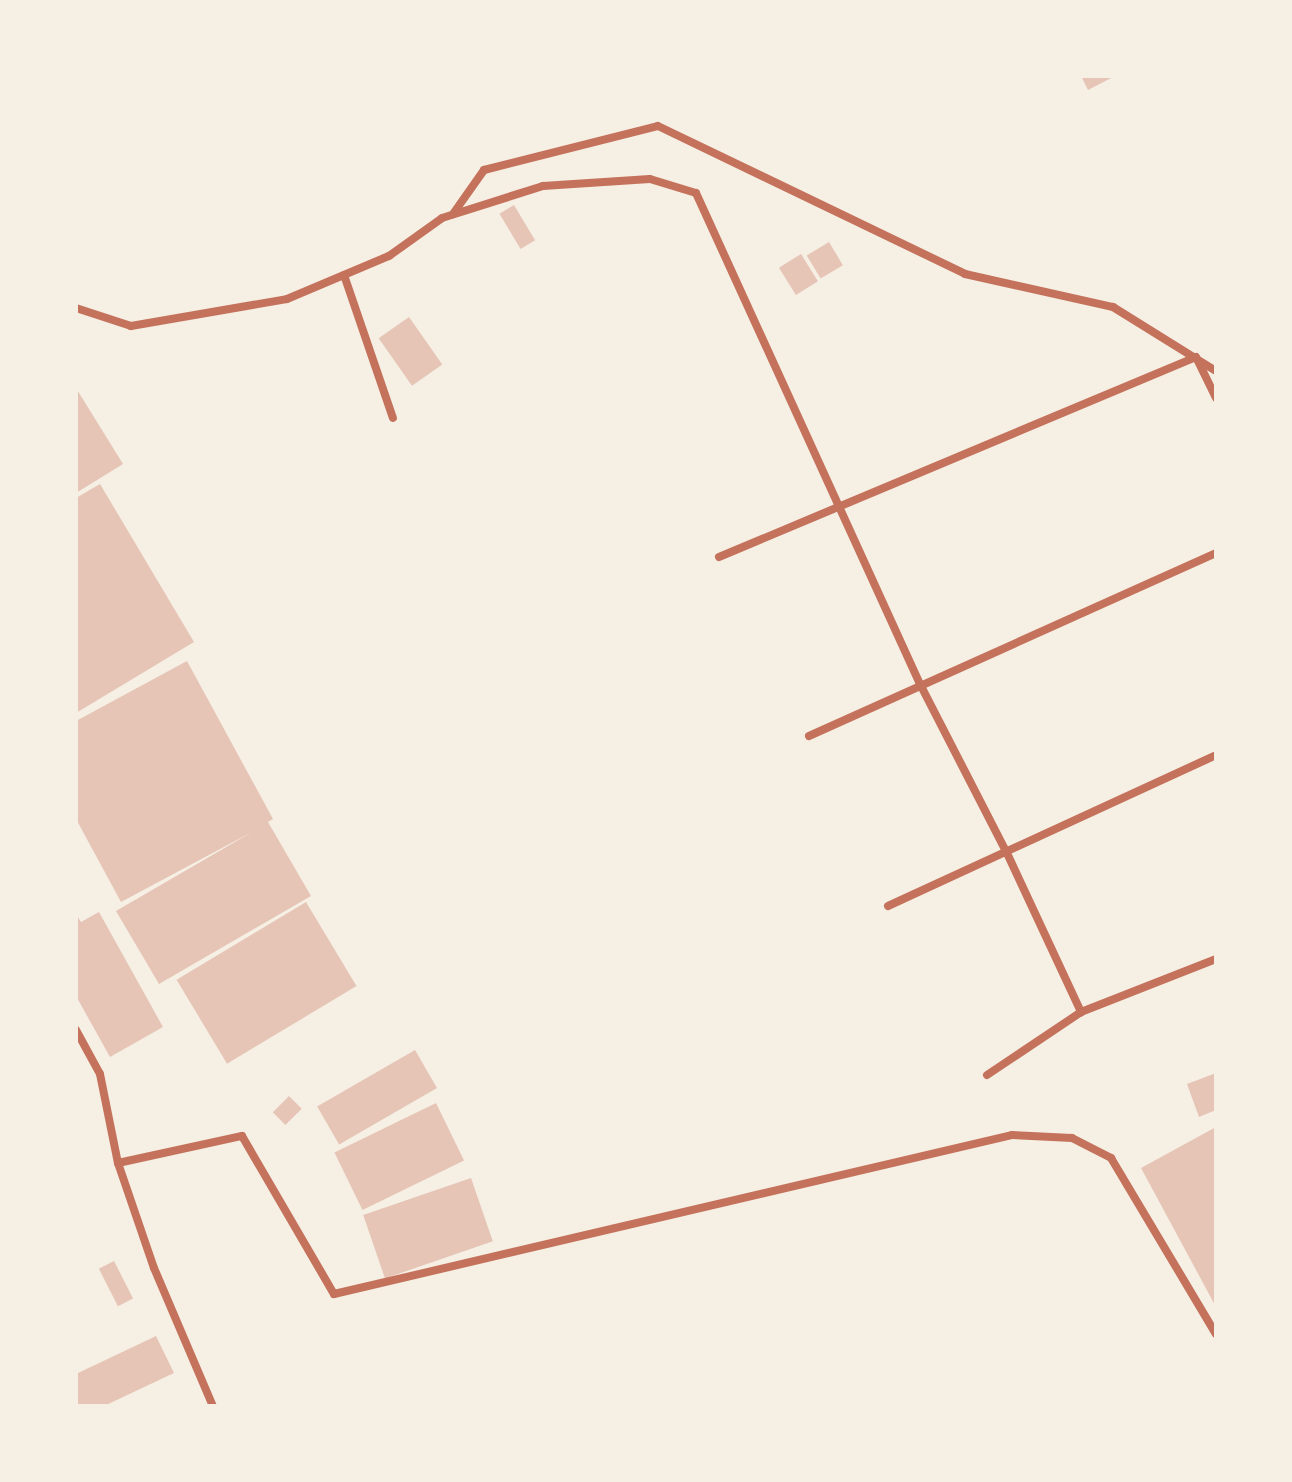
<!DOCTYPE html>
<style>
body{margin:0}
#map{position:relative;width:1292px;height:1482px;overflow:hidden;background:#f6efe4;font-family:Karla,sans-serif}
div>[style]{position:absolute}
.building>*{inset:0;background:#e6c5b7;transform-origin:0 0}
.minor>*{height:8px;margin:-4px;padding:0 4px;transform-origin:4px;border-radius:4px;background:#c5725c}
span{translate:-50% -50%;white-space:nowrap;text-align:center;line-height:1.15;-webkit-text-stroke:7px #f6efe4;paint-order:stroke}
.frame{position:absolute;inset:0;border:78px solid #f6efe4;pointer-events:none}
</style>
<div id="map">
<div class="building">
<div style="clip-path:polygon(1081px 76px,1115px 76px,1088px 90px)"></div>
<div style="left:514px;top:205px;width:41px;height:17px;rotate:59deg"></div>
<div style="left:829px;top:242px;width:27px;height:26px;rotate:59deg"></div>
<div style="left:801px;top:254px;width:32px;height:26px;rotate:58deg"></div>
<div style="left:409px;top:317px;width:58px;height:37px;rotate:55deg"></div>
<div style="clip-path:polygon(76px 388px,123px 464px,76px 493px)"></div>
<div style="clip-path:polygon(100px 484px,194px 642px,76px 713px,76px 498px)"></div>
<div style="clip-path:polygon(187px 661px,273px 819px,268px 822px,311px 896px,159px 984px,116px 911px,252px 832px,121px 902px,76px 819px,76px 721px)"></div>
<div style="left:306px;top:902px;width:98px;height:151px;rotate:59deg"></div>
<div style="clip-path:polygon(99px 912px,163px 1027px,110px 1057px,76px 996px,76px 914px,81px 922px)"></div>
<div style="left:415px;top:1050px;width:44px;height:113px;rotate:60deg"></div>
<div style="clip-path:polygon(1216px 1073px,1216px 1110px,1199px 1117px,1187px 1084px)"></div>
<div style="left:289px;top:1096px;width:18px;height:23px;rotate:45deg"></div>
<div style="left:436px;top:1103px;width:64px;height:113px;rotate:64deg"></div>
<div style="clip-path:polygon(1216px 1127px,1216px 1307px,1141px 1168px)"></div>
<div style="left:471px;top:1178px;width:67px;height:114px;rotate:71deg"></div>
<div style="left:114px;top:1261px;width:42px;height:17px;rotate:63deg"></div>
<div style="clip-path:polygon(156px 1336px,174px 1373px,104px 1406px,76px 1406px,76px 1374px)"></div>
</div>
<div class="minor">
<div style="left:453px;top:214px;width:54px;rotate:-54.8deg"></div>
<div style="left:484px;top:170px;width:179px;rotate:-14.2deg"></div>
<div style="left:658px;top:126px;width:341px;rotate:25.7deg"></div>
<div style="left:965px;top:274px;width:152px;rotate:12.6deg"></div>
<div style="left:1113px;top:307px;width:121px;rotate:31.9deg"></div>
<div style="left:344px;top:275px;width:151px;rotate:71.1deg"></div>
<div style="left:76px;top:308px;width:58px;rotate:18.1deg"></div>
<div style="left:131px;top:326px;width:158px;rotate:-9.8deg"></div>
<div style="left:287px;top:299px;width:111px;rotate:-22.9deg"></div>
<div style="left:389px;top:256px;width:65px;rotate:-35.6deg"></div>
<div style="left:442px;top:218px;width:106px;rotate:-17.6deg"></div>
<div style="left:543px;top:186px;width:107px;rotate:-3.7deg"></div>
<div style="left:650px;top:179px;width:48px;rotate:16.9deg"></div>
<div style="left:696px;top:193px;width:540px;rotate:65.48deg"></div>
<div style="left:920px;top:684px;width:188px;rotate:62.8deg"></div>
<div style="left:1006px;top:851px;width:178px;rotate:65deg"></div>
<div style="left:1081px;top:1012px;width:145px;rotate:-21.4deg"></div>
<div style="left:719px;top:557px;width:517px;rotate:-22.75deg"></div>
<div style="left:1196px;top:357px;width:46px;rotate:64deg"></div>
<div style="left:809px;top:736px;width:446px;rotate:-24.2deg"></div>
<div style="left:888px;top:906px;width:361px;rotate:-24.7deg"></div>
<div style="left:76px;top:1030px;width:50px;rotate:61.4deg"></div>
<div style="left:100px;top:1074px;width:91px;rotate:78.6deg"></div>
<div style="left:118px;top:1163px;width:111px;rotate:71.1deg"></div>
<div style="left:154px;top:1268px;width:150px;rotate:66.9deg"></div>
<div style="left:987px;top:1075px;width:113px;rotate:-33.8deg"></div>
<div style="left:118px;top:1163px;width:127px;rotate:-12.3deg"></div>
<div style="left:242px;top:1136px;width:183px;rotate:59.8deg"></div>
<div style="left:334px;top:1294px;width:696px;rotate:-13.2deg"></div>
<div style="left:1012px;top:1135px;width:60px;rotate:2.9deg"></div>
<div style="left:1072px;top:1138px;width:44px;rotate:27.1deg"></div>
<div style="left:1111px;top:1158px;width:205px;rotate:59.2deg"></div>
</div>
<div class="frame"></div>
</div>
